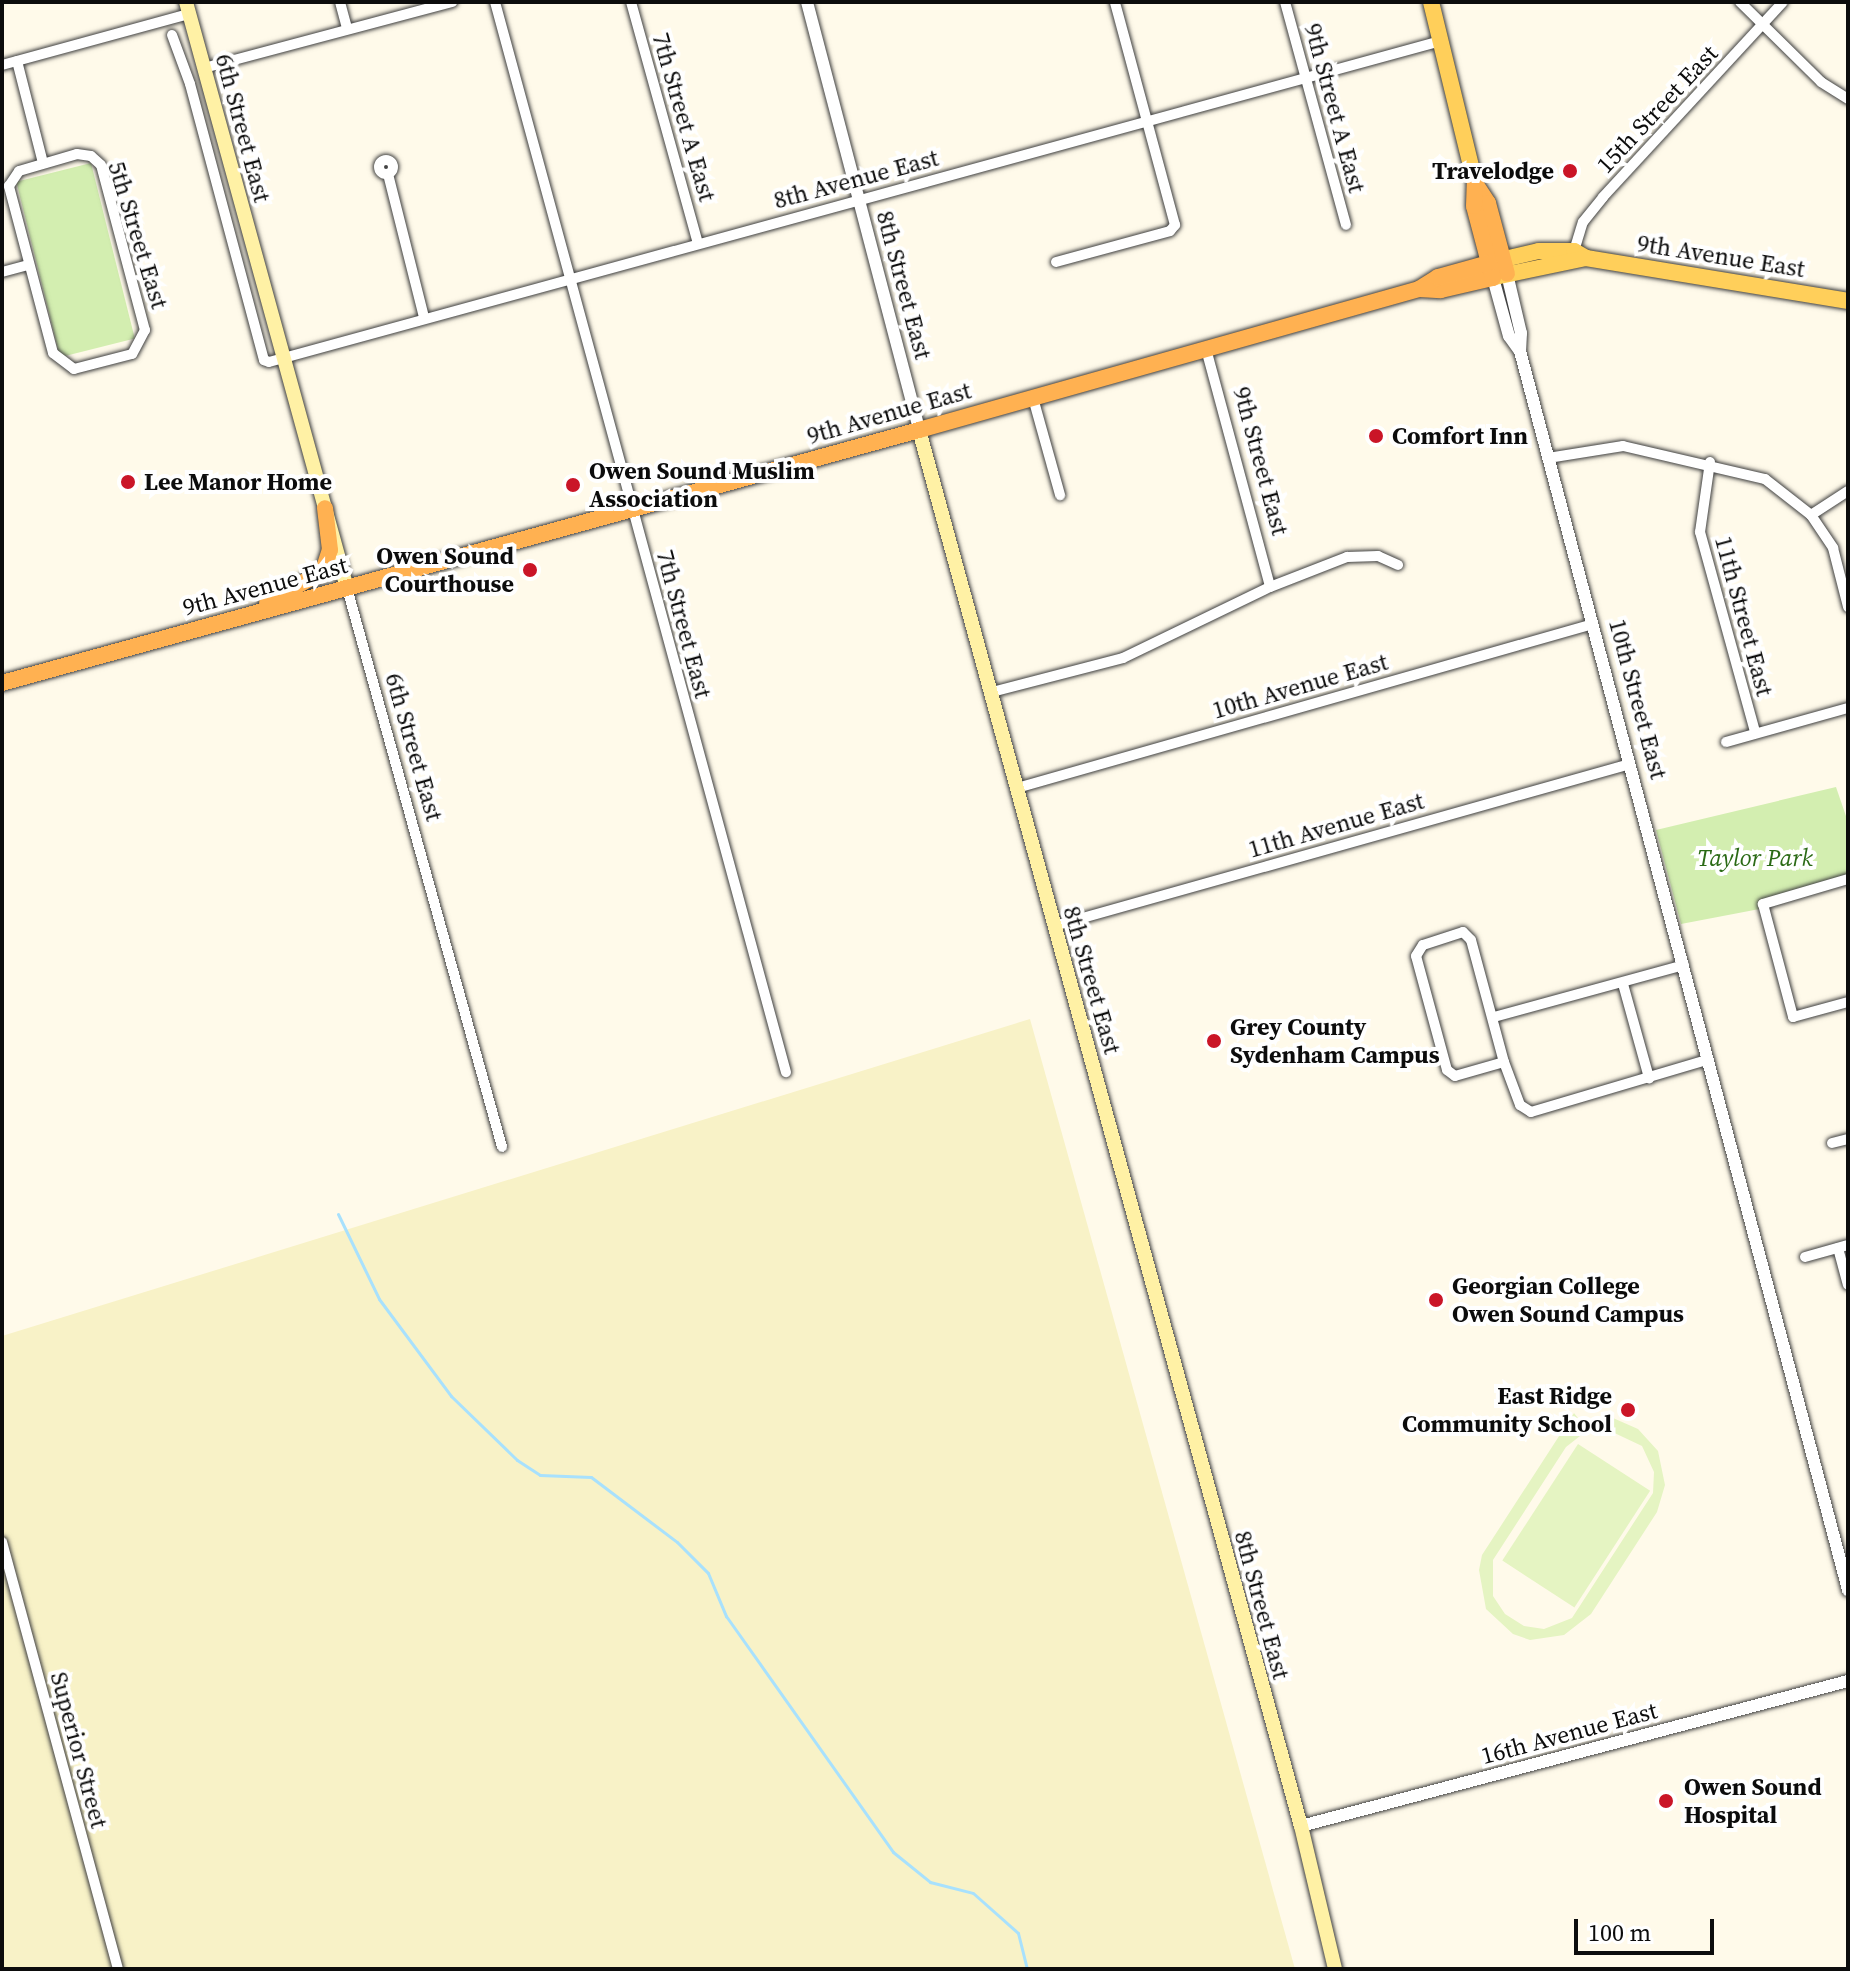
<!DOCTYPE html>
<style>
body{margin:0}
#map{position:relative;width:1850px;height:1971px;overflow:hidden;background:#fffaea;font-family:"Source Serif 4",serif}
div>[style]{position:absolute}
.farmland>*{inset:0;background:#f8f2c7}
.green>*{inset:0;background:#d3eeb0;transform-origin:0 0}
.pitch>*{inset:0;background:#e5f4c2;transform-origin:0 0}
.stream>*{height:3px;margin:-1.5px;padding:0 1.5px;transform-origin:1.5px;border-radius:1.5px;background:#a8e1fd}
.roads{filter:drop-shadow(0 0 2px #3f3f3f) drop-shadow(0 0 2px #3f3f3f)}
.minor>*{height:10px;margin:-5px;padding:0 5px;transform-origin:5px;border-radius:5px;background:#fff}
.minor>.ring{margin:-5px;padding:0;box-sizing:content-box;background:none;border:10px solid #fff;border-radius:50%}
.tertiary>*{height:12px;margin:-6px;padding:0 6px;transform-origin:6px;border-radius:6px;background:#fff}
.secondary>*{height:14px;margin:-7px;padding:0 7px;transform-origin:7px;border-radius:7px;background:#fff1a5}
.primary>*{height:16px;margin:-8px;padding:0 8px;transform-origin:8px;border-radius:8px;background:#ffcf5a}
.trunk>*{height:16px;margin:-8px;padding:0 8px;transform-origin:8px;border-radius:8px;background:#ffb151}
.dots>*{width:22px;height:22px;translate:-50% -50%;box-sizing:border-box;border:4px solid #fff;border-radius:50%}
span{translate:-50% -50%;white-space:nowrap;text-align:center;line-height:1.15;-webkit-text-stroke:8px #fff;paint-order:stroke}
.street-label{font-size:24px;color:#0c0c0c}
.poi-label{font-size:24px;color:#0c0c0c;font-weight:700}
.right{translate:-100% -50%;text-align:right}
.left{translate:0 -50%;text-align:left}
.park-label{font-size:24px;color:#2b6a16;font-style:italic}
.frame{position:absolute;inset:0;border:4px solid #0c0c0c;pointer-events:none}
.scale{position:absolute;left:1574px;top:1919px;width:140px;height:36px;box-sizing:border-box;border:4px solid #0c0c0c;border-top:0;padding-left:10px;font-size:24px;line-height:28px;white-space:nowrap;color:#0c0c0c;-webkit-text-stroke:6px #fff;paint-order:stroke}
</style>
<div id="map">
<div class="farmland">
<div style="clip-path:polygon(1030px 1019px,1295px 1969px,2px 1969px,2px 1336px)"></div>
</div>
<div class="green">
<div style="left:91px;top:163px;width:181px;height:77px;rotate:76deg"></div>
<div style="clip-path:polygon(1836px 787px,1848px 822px,1848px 884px,1770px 907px,1681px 924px,1656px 830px)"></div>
</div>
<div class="pitch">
<div style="clip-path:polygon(evenodd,1574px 1413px,1581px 1422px,1613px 1418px,1638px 1429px,1658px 1451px,1665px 1485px,1657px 1512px,1591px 1614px,1564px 1635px,1530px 1640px,1513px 1634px,1486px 1609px,1479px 1570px,1482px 1555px,1574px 1413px,1606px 1429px,1642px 1446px,1654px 1472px,1653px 1493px,1572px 1618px,1544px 1629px,1524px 1626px,1505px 1614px,1493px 1596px,1493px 1560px,1566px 1447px,1580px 1436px,1606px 1429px)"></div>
<div style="left:1578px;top:1444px;width:86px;height:139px;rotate:33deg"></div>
</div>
<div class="stream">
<div style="left:338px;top:1214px;width:94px;rotate:64.2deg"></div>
<div style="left:379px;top:1299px;width:121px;rotate:53.4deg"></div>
<div style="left:451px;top:1396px;width:92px;rotate:44.1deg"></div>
<div style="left:517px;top:1460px;width:27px;rotate:33deg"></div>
<div style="left:540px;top:1475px;width:51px;rotate:2.2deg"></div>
<div style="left:591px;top:1477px;width:108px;rotate:37.1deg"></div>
<div style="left:677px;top:1542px;width:44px;rotate:45deg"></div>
<div style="left:708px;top:1573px;width:47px;rotate:67.3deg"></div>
<div style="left:726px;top:1616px;width:289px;rotate:54.7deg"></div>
<div style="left:893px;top:1852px;width:48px;rotate:39deg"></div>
<div style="left:930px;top:1882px;width:44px;rotate:14.3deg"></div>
<div style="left:973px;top:1893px;width:60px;rotate:41.6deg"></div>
<div style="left:1018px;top:1933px;width:37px;rotate:76deg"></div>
</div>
<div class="roads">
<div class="minor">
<div style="left:340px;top:2px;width:28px;rotate:75deg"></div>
<div style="left:495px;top:2px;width:1109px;rotate:74.79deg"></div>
<div style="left:631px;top:2px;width:250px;rotate:74.5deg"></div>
<div style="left:1285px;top:2px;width:231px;rotate:74.7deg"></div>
<div style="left:1740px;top:2px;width:114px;rotate:44.6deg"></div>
<div style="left:1821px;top:82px;width:32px;rotate:32deg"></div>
<div style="left:172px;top:35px;width:52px;rotate:69.8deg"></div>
<div style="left:190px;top:84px;width:286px;rotate:75deg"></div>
<div style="left:264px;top:360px;width:5px;rotate:22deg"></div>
<div style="left:269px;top:362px;width:1215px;rotate:-15.32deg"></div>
<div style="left:17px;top:61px;width:105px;rotate:75.7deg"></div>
<div style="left:2px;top:65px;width:194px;rotate:-15.3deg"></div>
<div style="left:204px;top:68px;width:257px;rotate:-14.9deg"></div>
<div style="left:77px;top:154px;width:14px;rotate:8deg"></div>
<div style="left:91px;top:156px;width:13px;rotate:42deg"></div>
<div style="left:101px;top:165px;width:171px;rotate:75.1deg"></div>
<div style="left:145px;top:330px;width:27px;rotate:118deg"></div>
<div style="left:132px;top:354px;width:60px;rotate:165.5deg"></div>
<div style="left:74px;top:369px;width:26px;rotate:-143deg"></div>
<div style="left:53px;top:353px;width:173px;rotate:-104.8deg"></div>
<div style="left:9px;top:186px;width:18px;rotate:-56deg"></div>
<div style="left:19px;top:171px;width:60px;rotate:-16.3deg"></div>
<div class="ring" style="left:379px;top:160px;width:4px;height:4px"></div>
<div style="left:388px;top:174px;width:147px;rotate:75.9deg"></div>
<div style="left:1574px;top:251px;width:30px;rotate:-73deg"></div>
<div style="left:1583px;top:222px;width:32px;rotate:-51deg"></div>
<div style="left:1603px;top:197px;width:265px;rotate:-47.3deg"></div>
<div style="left:1056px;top:262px;width:118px;rotate:-15.2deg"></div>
<div style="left:1170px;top:231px;width:8px;rotate:-50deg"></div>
<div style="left:1175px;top:225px;width:231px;rotate:-105.1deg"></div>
<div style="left:2px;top:272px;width:27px;rotate:-15deg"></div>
<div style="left:1206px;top:349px;width:246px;rotate:74.9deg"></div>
<div style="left:1033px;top:398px;width:101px;rotate:74.4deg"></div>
<div style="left:1548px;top:458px;width:76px;rotate:-9.1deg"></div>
<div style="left:1623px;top:446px;width:146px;rotate:13.1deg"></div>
<div style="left:1765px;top:479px;width:58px;rotate:38deg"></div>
<div style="left:1811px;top:515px;width:40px;rotate:56deg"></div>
<div style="left:1833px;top:548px;width:61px;rotate:75.7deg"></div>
<div style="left:1710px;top:462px;width:71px;rotate:98.1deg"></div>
<div style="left:1700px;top:532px;width:207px;rotate:74.6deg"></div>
<div style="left:1811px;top:515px;width:44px;rotate:-33deg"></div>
<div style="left:347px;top:588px;width:580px;rotate:74.5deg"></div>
<div style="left:992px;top:692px;width:135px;rotate:-14.5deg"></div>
<div style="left:1123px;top:658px;width:163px;rotate:-25.8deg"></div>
<div style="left:1270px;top:587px;width:83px;rotate:-21.3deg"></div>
<div style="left:1347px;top:557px;width:31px;rotate:-2deg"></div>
<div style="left:1378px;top:556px;width:22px;rotate:24deg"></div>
<div style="left:1726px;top:742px;width:127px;rotate:-15.6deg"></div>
<div style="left:1017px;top:788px;width:599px;rotate:-15.89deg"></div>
<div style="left:1848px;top:879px;width:89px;rotate:163.6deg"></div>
<div style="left:1763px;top:904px;width:117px;rotate:75.1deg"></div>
<div style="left:1793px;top:1017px;width:57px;rotate:-15.3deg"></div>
<div style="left:1054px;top:926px;width:598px;rotate:-15.71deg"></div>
<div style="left:1623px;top:984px;width:98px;rotate:74.5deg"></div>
<div style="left:1494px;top:1017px;width:197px;rotate:-15.3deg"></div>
<div style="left:1504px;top:1062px;width:51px;rotate:164.1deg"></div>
<div style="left:1455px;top:1076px;width:10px;rotate:-143deg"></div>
<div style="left:1447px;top:1070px;width:118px;rotate:-105.2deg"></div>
<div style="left:1416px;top:956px;width:13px;rotate:-58deg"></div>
<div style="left:1423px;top:945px;width:42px;rotate:-18deg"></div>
<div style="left:1463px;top:932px;width:11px;rotate:45deg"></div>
<div style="left:1471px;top:940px;width:126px;rotate:74.9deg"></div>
<div style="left:1504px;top:1062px;width:46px;rotate:69.6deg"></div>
<div style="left:1520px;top:1105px;width:13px;rotate:32deg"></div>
<div style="left:1531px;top:1112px;width:184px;rotate:-16.5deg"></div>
<div style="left:1832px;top:1143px;width:16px;rotate:-14deg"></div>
<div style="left:1838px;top:1248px;width:38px;rotate:75deg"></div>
<div style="left:1805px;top:1257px;width:45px;rotate:-15.6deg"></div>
<div style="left:2px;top:1542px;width:442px;rotate:74.8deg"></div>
</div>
<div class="tertiary">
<div style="left:807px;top:2px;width:442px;rotate:75.3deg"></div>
<div style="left:1507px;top:274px;width:61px;rotate:76.7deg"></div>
<div style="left:1521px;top:333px;width:18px;rotate:93deg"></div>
<div style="left:1520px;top:351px;width:1282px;rotate:75.17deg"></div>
<div style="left:1493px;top:278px;width:60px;rotate:74.6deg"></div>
<div style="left:1509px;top:336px;width:19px;rotate:54deg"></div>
<div style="left:1301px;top:1826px;width:566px;rotate:-14.85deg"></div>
</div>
<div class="secondary">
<div style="left:186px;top:2px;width:608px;rotate:74.64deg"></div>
<div style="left:919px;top:430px;width:1447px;rotate:74.7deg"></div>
<div style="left:1301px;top:1826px;width:147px;rotate:76.6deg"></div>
</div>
<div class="primary">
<div style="left:1431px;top:2px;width:186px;rotate:76.3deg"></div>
<div style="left:1492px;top:262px;width:48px;rotate:-13.2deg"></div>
<div style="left:1539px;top:251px;width:35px"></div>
<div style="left:1574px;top:251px;width:14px;rotate:30deg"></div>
<div style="left:1586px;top:258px;width:266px;rotate:9.3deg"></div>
<div style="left:1495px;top:277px;width:93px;rotate:-11.8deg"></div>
</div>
<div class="trunk">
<div style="left:1475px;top:183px;width:24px;rotate:57deg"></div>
<div style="left:1488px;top:203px;width:73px;rotate:75deg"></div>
<div style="left:1419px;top:289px;width:22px;rotate:3deg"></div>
<div style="left:1441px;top:290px;width:53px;rotate:-13deg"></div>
<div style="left:1493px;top:278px;width:74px;rotate:-104.8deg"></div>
<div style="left:1474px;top:206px;width:23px;rotate:-88deg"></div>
<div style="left:267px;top:603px;width:64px;rotate:-29.7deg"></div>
<div style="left:323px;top:571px;width:22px;rotate:-72deg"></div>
<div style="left:330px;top:550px;width:42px;rotate:-96.8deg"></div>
<div style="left:2px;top:683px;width:951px;rotate:-15.42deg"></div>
<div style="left:919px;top:430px;width:520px;rotate:-15.75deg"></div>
<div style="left:1419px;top:289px;width:22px;rotate:-32deg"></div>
<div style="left:1438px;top:277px;width:53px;rotate:-15.4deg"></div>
</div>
</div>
<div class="dots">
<div style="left:1570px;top:171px;background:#ca1527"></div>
<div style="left:1376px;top:436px;background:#ca1527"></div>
<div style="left:128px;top:482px;background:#ca1527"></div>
<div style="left:573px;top:485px;background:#ca1527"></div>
<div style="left:530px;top:570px;background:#ca1527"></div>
<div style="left:1214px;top:1041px;background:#ca1527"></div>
<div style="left:1436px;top:1300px;background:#ca1527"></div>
<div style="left:1628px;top:1410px;background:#ca1527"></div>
<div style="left:1666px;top:1801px;background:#ca1527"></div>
</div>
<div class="street-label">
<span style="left:1335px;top:108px;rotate:75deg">9th Street A East</span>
<span style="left:1657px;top:109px;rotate:-47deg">15th Street East</span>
<span style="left:684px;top:117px;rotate:74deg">7th Street A East</span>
<span style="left:243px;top:128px;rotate:75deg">6th Street East</span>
<span style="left:856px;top:179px;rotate:-15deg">8th Avenue East</span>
<span style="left:138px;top:235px;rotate:73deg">5th Street East</span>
<span style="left:1721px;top:256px;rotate:9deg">9th Avenue East</span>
<span style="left:904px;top:285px;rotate:75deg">8th Street East</span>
<span style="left:889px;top:413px;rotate:-16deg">9th Avenue East</span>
<span style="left:1261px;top:461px;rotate:75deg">9th Street East</span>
<span style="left:265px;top:586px;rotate:-15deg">9th Avenue East</span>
<span style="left:1744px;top:616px;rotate:75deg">11th Street East</span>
<span style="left:684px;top:624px;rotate:75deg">7th Street East</span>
<span style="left:1300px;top:686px;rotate:-16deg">10th Avenue East</span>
<span style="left:1638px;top:699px;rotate:75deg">10th Street East</span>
<span style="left:414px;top:747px;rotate:74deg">6th Street East</span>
<span style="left:1336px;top:825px;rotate:-16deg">11th Avenue East</span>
<span style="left:1092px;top:980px;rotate:74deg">8th Street East</span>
<span style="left:1262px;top:1605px;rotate:75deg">8th Street East</span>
<span style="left:1569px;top:1733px;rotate:-15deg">16th Avenue East</span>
<span style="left:79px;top:1750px;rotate:75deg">Superior Street</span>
</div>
<div class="poi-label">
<span class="right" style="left:1554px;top:171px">Travelodge</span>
<span class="left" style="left:1392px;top:436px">Comfort Inn</span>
<span class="left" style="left:589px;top:485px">Owen Sound Muslim<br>Association</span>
<span class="left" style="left:144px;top:482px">Lee Manor Home</span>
<span class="right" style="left:514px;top:570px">Owen Sound<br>Courthouse</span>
<span class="left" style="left:1230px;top:1041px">Grey County<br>Sydenham Campus</span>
<span class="left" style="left:1452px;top:1300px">Georgian College<br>Owen Sound Campus</span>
<span class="right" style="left:1612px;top:1410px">East Ridge<br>Community School</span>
<span class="left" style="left:1684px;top:1801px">Owen Sound<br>Hospital</span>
</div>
<div class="park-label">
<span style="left:1755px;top:858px">Taylor Park</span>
</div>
<div class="frame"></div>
<div class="scale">100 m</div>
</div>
